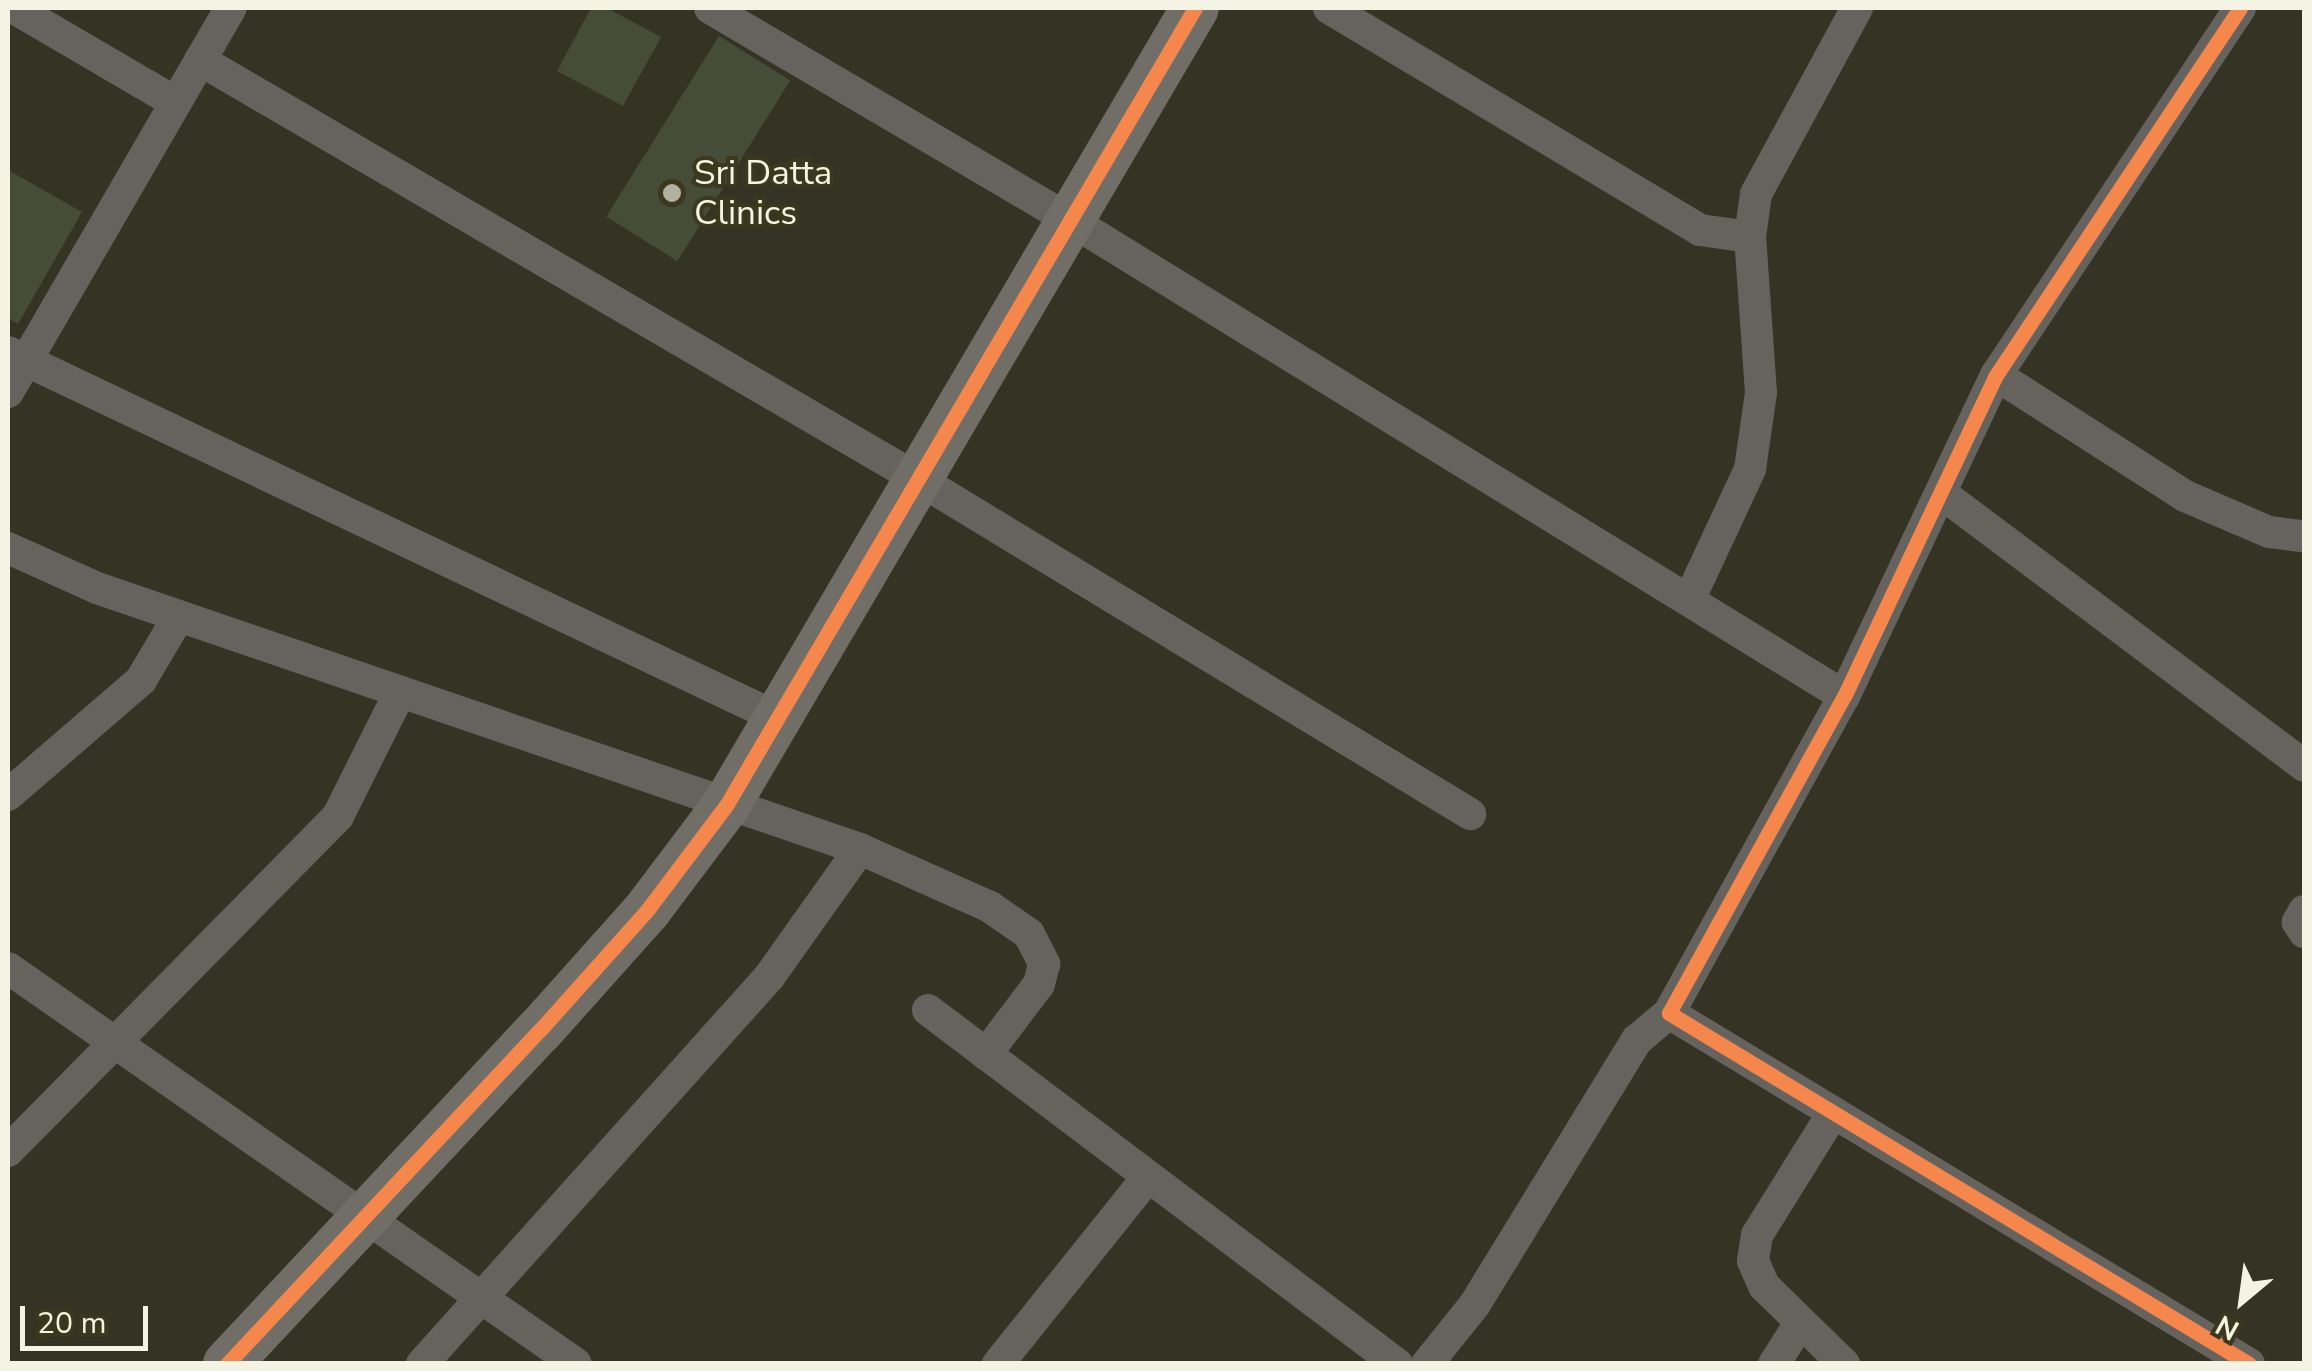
<!DOCTYPE html>
<style>
body{margin:0}
#map{position:relative;width:2312px;height:1371px;overflow:hidden;background:#353324;font-family:"Nunito Sans",sans-serif}
div>[style]{position:absolute}
.building>*{inset:0;background:#454c37;transform-origin:0 0}
.street>*{height:32px;margin:-16px;padding:0 16px;transform-origin:16px;border-radius:16px;background:#66635e}
.secondary>*{height:48px;margin:-24px;padding:0 24px;transform-origin:24px;border-radius:24px;background:#716e67}
.cycleway>*{height:15px;margin:-7.5px;padding:0 7.5px;transform-origin:7.5px;border-radius:7.5px;background:#f5874c}
.dots>*{width:28px;height:28px;translate:-50% -50%;box-sizing:border-box;border:5px solid #3b381e;border-radius:50%}
span{translate:-50% -50%;white-space:nowrap;text-align:center;line-height:1.15;-webkit-text-stroke:8px #3b381e;paint-order:stroke}
.poi-label{font-size:35px;color:#f5f3e4}
.left{translate:0 -50%;text-align:left}
.frame{position:absolute;inset:0;border:10px solid #f5f3e4;pointer-events:none}
.north{position:absolute;left:2192px;top:1251px;width:100px;height:100px;-webkit-text-stroke:8px #3b381e;paint-order:stroke;rotate:209deg;font-size:28px;font-weight:700;line-height:40px;text-align:center;color:#f5f3e4}
.north::after{content:'';display:block;margin:auto;width:35px;height:45px;background:#f5f3e4;clip-path:polygon(50% 0,100% 100%,50% 72%,0 100%)}
.scale{position:absolute;left:20px;top:1306px;width:128px;height:45px;box-sizing:border-box;border:5px solid #f5f3e4;border-top:0;padding-left:12px;font-size:30px;line-height:35px;white-space:nowrap;color:#f5f3e4;-webkit-text-stroke:8px #3b381e;paint-order:stroke}
</style>
<div id="map">
<div class="building">
<div style="clip-path:polygon(591px 8px,607px 8px,661px 37px,623px 106px,557px 71px)"></div>
<div style="left:719px;top:36px;width:84px;height:213px;rotate:32deg"></div>
<div style="clip-path:polygon(10px 171px,82px 212px,18px 324px,8px 318px)"></div>
</div>
<div class="street">
<div style="left:14px;top:8px;width:186px;rotate:30.3deg"></div>
<div style="left:710px;top:8px;width:418px;rotate:30.5deg"></div>
<div style="left:1070px;top:220px;width:909px;rotate:31.59deg"></div>
<div style="left:1329px;top:8px;width:432px;rotate:30.9deg"></div>
<div style="left:1700px;top:230px;width:50px;rotate:8deg"></div>
<div style="left:2240px;top:8px;width:441px;rotate:123.6deg"></div>
<div style="left:1996px;top:375px;width:355px;rotate:115.3deg"></div>
<div style="left:1844px;top:696px;width:362px;rotate:118.9deg"></div>
<div style="left:1669px;top:1013px;width:678px;rotate:31.18deg"></div>
<div style="left:200px;top:60px;width:831px;rotate:30.27deg"></div>
<div style="left:918px;top:479px;width:646px;rotate:31.25deg"></div>
<div style="left:8px;top:352px;width:853px;rotate:25.42deg"></div>
<div style="left:1996px;top:375px;width:224px;rotate:32.6deg"></div>
<div style="left:2185px;top:496px;width:91px;rotate:23.2deg"></div>
<div style="left:2269px;top:532px;width:35px;rotate:7deg"></div>
<div style="left:8px;top:392px;width:444px;rotate:-59.9deg"></div>
<div style="left:1941px;top:493px;width:454px;rotate:36.9deg"></div>
<div style="left:8px;top:548px;width:98px;rotate:24.2deg"></div>
<div style="left:97px;top:588px;width:806px;rotate:18.88deg"></div>
<div style="left:860px;top:849px;width:142px;rotate:24deg"></div>
<div style="left:990px;top:907px;width:47px;rotate:34.7deg"></div>
<div style="left:1029px;top:934px;width:34px;rotate:63deg"></div>
<div style="left:1044px;top:964px;width:21px;rotate:104deg"></div>
<div style="left:1039px;top:984px;width:88px;rotate:127.1deg"></div>
<div style="left:1689px;top:600px;width:145px;rotate:-65deg"></div>
<div style="left:1750px;top:469px;width:77px;rotate:-81.8deg"></div>
<div style="left:1761px;top:393px;width:156px;rotate:-94deg"></div>
<div style="left:1750px;top:237px;width:43px;rotate:-82.1deg"></div>
<div style="left:1756px;top:194px;width:212px;rotate:-61.5deg"></div>
<div style="left:8px;top:795px;width:176px;rotate:-40.8deg"></div>
<div style="left:141px;top:680px;width:74px;rotate:-59.3deg"></div>
<div style="left:2304px;top:911px;width:13px;rotate:119deg"></div>
<div style="left:2298px;top:922px;width:12px;rotate:59deg"></div>
<div style="left:8px;top:968px;width:692px;rotate:34.88deg"></div>
<div style="left:928px;top:1010px;width:588px;rotate:37.05deg"></div>
<div style="left:1833px;top:1113px;width:144px;rotate:121.9deg"></div>
<div style="left:1757px;top:1235px;width:26px;rotate:99deg"></div>
<div style="left:1753px;top:1261px;width:27px;rotate:66deg"></div>
<div style="left:1764px;top:1286px;width:112px;rotate:44.3deg"></div>
<div style="left:8px;top:1151px;width:470px;rotate:-45.4deg"></div>
<div style="left:338px;top:816px;width:139px;rotate:-63.4deg"></div>
<div style="left:422px;top:1364px;width:520px;rotate:-48.12deg"></div>
<div style="left:769px;top:977px;width:157px;rotate:-54.6deg"></div>
<div style="left:998px;top:1364px;width:238px;rotate:-51.3deg"></div>
<div style="left:1427px;top:1364px;width:77px;rotate:-51.3deg"></div>
<div style="left:1475px;top:1304px;width:310px;rotate:-58.5deg"></div>
<div style="left:1637px;top:1040px;width:42px;rotate:-40.2deg"></div>
<div style="left:1774px;top:1364px;width:49px;rotate:-57.6deg"></div>
</div>
<div class="secondary">
<div style="left:227px;top:1364px;width:458px;rotate:-46.9deg"></div>
<div style="left:540px;top:1030px;width:162px;rotate:-48.2deg"></div>
<div style="left:648px;top:909px;width:131px;rotate:-53deg"></div>
<div style="left:727px;top:804px;width:923px;rotate:-59.55deg"></div>
</div>
<div class="cycleway">
<div style="left:2240px;top:8px;width:441px;rotate:123.6deg"></div>
<div style="left:1996px;top:375px;width:355px;rotate:115.3deg"></div>
<div style="left:1844px;top:696px;width:362px;rotate:118.9deg"></div>
<div style="left:1669px;top:1013px;width:678px;rotate:31.18deg"></div>
<div style="left:227px;top:1364px;width:458px;rotate:-46.9deg"></div>
<div style="left:540px;top:1030px;width:162px;rotate:-48.2deg"></div>
<div style="left:648px;top:909px;width:131px;rotate:-53deg"></div>
<div style="left:727px;top:804px;width:923px;rotate:-59.55deg"></div>
</div>
<div class="dots">
<div style="left:672px;top:193px;background:#b2b0a1"></div>
</div>
<div class="poi-label">
<span class="left" style="left:694px;top:193px">Sri Datta<br>Clinics</span>
</div>
<div class="frame"></div>
<div class="north">N</div>
<div class="scale">20 m</div>
</div>
